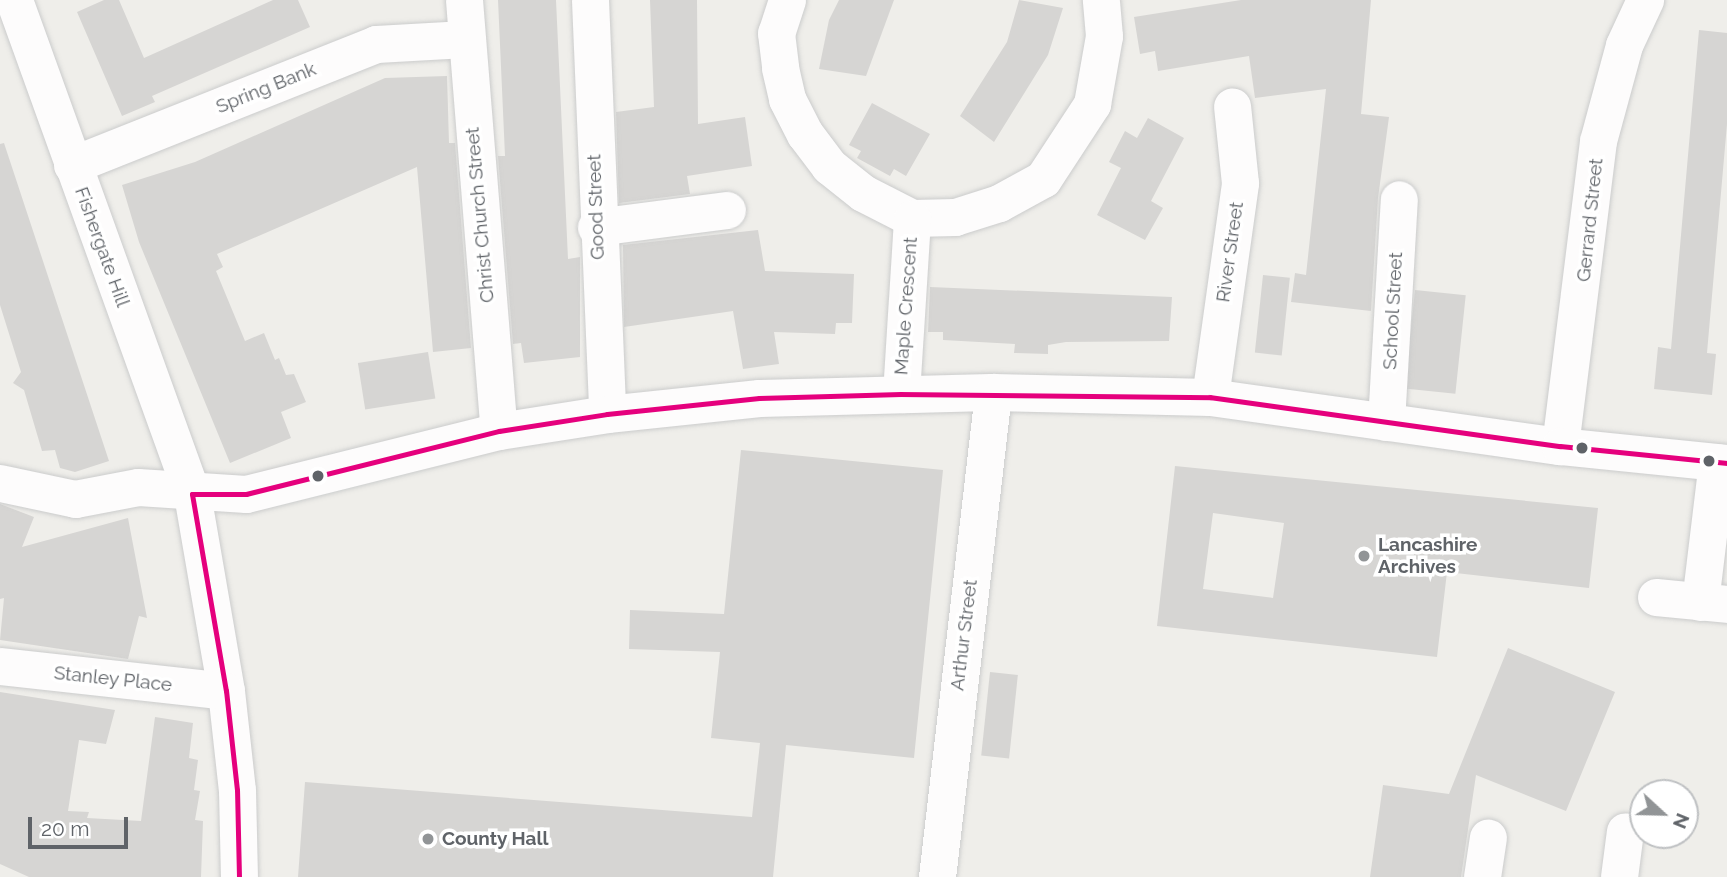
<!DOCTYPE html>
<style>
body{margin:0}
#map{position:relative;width:1727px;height:877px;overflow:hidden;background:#efeeea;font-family:Raleway,sans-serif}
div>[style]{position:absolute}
.building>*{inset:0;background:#d6d5d3;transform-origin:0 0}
.roads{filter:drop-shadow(0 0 2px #cbcccc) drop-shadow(0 0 2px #cbcccc)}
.minor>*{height:37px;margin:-18.5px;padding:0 18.5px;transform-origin:18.5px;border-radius:18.5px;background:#fdfcfc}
.bus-1>*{height:5px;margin:-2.5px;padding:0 2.5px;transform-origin:2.5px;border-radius:2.5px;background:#e5007d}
.dots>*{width:19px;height:19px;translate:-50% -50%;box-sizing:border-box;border:4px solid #fff;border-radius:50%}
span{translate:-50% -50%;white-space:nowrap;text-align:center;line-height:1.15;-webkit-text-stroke:7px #fff;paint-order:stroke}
.street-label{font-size:19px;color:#5f6368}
.poi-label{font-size:19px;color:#5f6368;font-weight:700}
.left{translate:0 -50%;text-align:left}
.north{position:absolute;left:1629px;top:779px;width:70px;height:70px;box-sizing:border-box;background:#fff;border:2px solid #bfc1c3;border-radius:50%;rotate:112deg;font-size:19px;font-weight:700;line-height:28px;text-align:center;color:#5f6368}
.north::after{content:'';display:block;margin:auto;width:24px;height:32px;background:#919496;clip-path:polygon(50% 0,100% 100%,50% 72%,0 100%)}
.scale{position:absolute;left:28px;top:817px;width:100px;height:32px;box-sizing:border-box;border:4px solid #5f6368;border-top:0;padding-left:9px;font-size:21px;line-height:24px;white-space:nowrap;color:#5f6368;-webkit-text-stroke:5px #fff;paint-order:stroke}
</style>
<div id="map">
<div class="building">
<div style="clip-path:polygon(104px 0,119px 0,144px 58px,273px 0,298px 0,310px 27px,152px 96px,155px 102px,122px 116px,77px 12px)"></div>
<div style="clip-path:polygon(498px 0,556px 0,568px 259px,580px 257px,580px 357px,524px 363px,521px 343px,513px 344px,498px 156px,505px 156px)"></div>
<div style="clip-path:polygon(650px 0,697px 0,698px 124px,745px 117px,752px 166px,687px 176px,690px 194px,619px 203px,616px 112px,654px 107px)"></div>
<div style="clip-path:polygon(839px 0,894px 0,866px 76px,819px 69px,829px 20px)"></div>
<div style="clip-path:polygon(1019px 0,1063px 8px,1048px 55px,994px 142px,960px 116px,1007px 42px)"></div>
<div style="clip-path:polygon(1241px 0,1371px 0,1361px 114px,1389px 117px,1378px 198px,1371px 311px,1291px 302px,1295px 273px,1306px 275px,1326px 89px,1255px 98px,1249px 56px,1158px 71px,1155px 51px,1140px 54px,1134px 17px)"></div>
<div style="clip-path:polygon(1699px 30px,1727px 33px,1727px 124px,1707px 353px,1716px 354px,1712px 395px,1654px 389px,1658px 347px,1671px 349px)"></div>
<div style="clip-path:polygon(447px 76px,449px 143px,455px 143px,471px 348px,433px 352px,417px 167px,217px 254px,223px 267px,216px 271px,245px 341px,264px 333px,275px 360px,279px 358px,286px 375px,294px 374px,306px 402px,281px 412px,291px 438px,230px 463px,139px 242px,122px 185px,195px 162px,385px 78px)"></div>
<div style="clip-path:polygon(872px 103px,930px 134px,906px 176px,894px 169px,890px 176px,857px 158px,861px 151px,849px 145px)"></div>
<div style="clip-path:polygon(1148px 118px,1184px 138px,1151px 201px,1163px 208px,1145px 240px,1097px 215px,1121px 168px,1109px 162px,1125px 131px,1137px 138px)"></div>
<div style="clip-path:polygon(4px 143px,109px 461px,75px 472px,60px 468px,55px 450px,42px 451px,24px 390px,13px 383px,21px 372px,0 305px,0 144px)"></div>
<div style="clip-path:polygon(758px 230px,765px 271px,854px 274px,852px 323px,836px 323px,835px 334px,774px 332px,779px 364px,743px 369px,733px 311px,624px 327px,623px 245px)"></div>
<div style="left:1263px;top:275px;width:27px;height:78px;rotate:6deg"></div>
<div style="clip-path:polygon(930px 287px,1172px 297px,1169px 341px,1066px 342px,1048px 345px,1048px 354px,1014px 353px,1015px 344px,943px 340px,943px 332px,928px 332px)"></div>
<div style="left:1415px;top:290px;width:51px;height:99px;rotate:6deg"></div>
<div style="left:428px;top:352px;width:47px;height:71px;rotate:81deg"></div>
<div style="clip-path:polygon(741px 450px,943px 470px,914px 758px,786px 745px,773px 877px,298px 877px,305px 782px,752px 817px,760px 743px,711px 738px,720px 652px,629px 649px,630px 610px,724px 614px)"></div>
<div style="clip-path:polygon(evenodd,1175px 466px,1598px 508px,1589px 588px,1447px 572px,1437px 657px,1157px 626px,1175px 466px,1213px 513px,1284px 523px,1273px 598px,1203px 589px,1213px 513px)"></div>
<div style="clip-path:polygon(0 504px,34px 517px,22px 547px,128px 518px,147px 618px,139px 616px,128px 659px,0 640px,4px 598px,0 599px)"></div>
<div style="clip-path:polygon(1508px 648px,1615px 692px,1566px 811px,1476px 775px,1461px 877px,1370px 877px,1383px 785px,1449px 794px)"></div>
<div style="left:990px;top:672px;width:28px;height:84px;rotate:6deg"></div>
<div style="clip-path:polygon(0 692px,115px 710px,106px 744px,79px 740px,68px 811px,89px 812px,87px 818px,141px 821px,155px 717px,193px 723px,189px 758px,198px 760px,194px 790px,200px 791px,195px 820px,203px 821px,201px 877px,29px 877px,0 864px)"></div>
</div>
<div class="roads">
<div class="minor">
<div style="left:14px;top:0;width:525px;rotate:70.18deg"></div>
<div style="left:192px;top:494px;width:200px;rotate:80.2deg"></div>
<div style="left:226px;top:691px;width:100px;rotate:83.7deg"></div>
<div style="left:237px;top:790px;width:87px;rotate:88.7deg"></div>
<div style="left:464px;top:0;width:432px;rotate:85.4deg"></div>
<div style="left:590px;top:0;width:414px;rotate:87.6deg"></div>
<div style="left:787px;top:0;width:35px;rotate:108deg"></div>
<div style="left:776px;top:33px;width:35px;rotate:83deg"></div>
<div style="left:780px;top:68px;width:32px;rotate:77deg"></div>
<div style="left:787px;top:99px;width:39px;rotate:63deg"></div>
<div style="left:805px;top:134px;width:40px;rotate:53deg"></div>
<div style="left:829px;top:166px;width:43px;rotate:38.5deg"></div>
<div style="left:863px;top:193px;width:55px;rotate:27deg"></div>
<div style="left:912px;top:218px;width:43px;rotate:-1.3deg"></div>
<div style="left:955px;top:217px;width:46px;rotate:-17.7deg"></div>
<div style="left:999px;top:203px;width:50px;rotate:-28.6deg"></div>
<div style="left:1043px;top:179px;width:90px;rotate:-56.8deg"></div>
<div style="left:1092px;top:104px;width:69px;rotate:-80deg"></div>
<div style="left:1104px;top:36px;width:36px;rotate:-95deg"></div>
<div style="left:72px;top:165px;width:327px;rotate:-21.7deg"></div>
<div style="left:376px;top:44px;width:89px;rotate:-3.2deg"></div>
<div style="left:596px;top:227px;width:132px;rotate:-7.4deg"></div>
<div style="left:901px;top:394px;width:176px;rotate:-86.4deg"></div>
<div style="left:1210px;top:397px;width:216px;rotate:-82deg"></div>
<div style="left:1240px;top:183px;width:77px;rotate:-95.9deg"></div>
<div style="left:1386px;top:422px;width:223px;rotate:-86.7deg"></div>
<div style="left:1560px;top:446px;width:307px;rotate:-82.9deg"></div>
<div style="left:1598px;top:141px;width:99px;rotate:-74.8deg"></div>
<div style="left:1624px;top:45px;width:50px;rotate:-65deg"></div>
<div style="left:0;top:483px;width:77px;rotate:12deg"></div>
<div style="left:75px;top:499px;width:64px;rotate:-10.8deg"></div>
<div style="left:138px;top:487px;width:108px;rotate:3.7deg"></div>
<div style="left:246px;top:494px;width:261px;rotate:-14deg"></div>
<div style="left:499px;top:431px;width:109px;rotate:-8.9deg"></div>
<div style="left:607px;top:414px;width:153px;rotate:-6deg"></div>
<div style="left:759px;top:398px;width:234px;rotate:-1.5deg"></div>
<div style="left:993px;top:392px;width:217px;rotate:1.3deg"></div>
<div style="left:1210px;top:397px;width:353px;rotate:8deg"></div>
<div style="left:1560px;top:446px;width:168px;rotate:5.8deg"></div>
<div style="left:1656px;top:597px;width:71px;rotate:5.6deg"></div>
<div style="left:1700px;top:602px;width:141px;rotate:-83.1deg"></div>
<div style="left:0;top:666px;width:227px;rotate:6.3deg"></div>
<div style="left:937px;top:877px;width:488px;rotate:-83.4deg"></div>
<div style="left:1482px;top:877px;width:40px;rotate:-81.5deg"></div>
<div style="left:1619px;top:877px;width:46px;rotate:-82.6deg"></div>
</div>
</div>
<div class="bus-1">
<div style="left:239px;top:877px;width:87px;rotate:-91.3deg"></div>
<div style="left:237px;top:790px;width:100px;rotate:-96.3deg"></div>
<div style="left:226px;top:691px;width:200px;rotate:-99.8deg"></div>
<div style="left:192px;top:494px;width:54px"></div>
<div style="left:246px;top:494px;width:261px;rotate:-14deg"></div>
<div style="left:499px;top:431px;width:109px;rotate:-8.9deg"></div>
<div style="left:607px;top:414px;width:153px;rotate:-6deg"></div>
<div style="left:759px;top:398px;width:142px;rotate:-1.6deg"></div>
<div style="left:901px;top:394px;width:309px;rotate:0.6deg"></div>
<div style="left:1210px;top:397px;width:353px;rotate:8deg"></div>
<div style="left:1560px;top:446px;width:168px;rotate:5.8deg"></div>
</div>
<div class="dots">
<div style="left:1582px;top:448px;background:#5f6368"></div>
<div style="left:1709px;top:461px;background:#5f6368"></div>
<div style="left:318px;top:476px;background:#5f6368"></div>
<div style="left:1364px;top:556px;background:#919496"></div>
<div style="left:428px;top:839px;background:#919496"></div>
</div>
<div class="street-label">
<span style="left:266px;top:88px;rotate:-22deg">Spring Bank</span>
<span style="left:596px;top:207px;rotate:-92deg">Good Street</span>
<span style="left:480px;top:215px;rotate:-95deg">Christ Church Street</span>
<span style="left:1590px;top:220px;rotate:-84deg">Gerrard Street</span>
<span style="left:102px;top:247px;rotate:70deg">Fishergate Hill</span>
<span style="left:1230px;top:252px;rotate:-82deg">River Street</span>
<span style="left:906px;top:306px;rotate:-86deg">Maple Crescent</span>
<span style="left:1393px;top:311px;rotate:-87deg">School Street</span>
<span style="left:964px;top:635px;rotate:-83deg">Arthur Street</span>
<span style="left:113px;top:679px;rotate:6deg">Stanley Place</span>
</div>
<div class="poi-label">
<span class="left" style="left:1378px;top:556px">Lancashire<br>Archives</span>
<span class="left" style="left:442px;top:839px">County Hall</span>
</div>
<div class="north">N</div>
<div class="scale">20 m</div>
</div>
